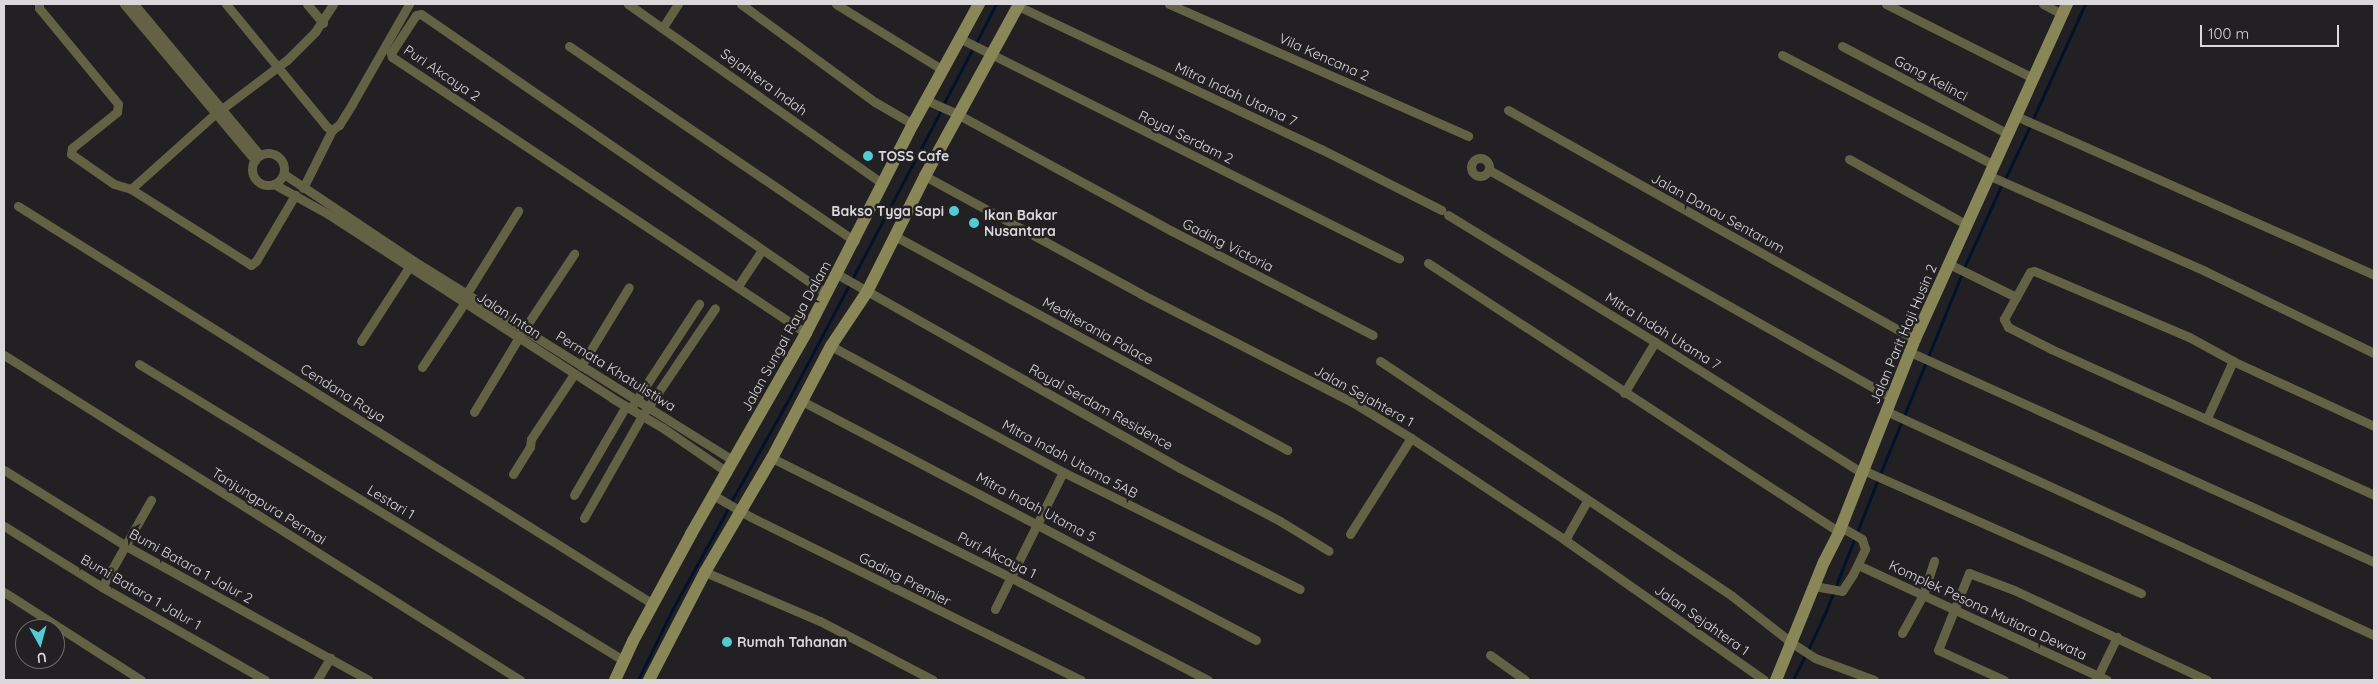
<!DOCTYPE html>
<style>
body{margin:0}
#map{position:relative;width:2378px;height:684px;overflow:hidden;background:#232024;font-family:Quicksand,sans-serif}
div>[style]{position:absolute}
.stream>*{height:2.5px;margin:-1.25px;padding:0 1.25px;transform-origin:1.25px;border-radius:1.25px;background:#00132c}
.street>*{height:9px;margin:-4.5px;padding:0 4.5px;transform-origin:4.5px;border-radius:4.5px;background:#646245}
.street>.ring{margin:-4.5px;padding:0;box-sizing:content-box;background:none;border:9px solid #646245;border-radius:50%}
.secondary>*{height:12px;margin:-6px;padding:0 6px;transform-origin:6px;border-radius:6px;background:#898757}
.dots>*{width:14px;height:14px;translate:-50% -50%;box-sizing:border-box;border:2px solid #232024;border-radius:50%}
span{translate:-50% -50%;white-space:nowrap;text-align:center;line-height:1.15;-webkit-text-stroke:5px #232024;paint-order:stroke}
.street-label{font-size:14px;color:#dad8db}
.poi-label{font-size:14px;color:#dad8db;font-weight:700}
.left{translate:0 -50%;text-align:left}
.right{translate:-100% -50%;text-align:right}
.frame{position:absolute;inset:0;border:5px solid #dad8db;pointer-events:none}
.north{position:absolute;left:15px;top:619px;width:50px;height:50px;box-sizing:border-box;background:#232024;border:1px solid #6c6a6d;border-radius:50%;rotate:173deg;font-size:14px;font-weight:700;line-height:20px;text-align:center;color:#dad8db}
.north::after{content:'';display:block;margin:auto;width:18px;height:22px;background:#51ccd3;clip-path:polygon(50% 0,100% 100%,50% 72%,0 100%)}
.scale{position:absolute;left:2200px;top:25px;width:139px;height:22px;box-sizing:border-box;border:2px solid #dad8db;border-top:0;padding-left:6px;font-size:15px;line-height:18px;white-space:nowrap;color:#dad8db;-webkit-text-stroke:4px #232024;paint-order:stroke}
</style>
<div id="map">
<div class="stream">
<div style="left:976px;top:43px;width:44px;rotate:-62.9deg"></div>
<div style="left:943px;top:105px;width:64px;rotate:-62.2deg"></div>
<div style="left:2032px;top:121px;width:128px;rotate:-65.6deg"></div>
<div style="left:2005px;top:179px;width:59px;rotate:-64.7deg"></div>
<div style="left:1964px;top:268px;width:92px;rotate:-65.7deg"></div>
<div style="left:1904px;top:416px;width:154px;rotate:-67.9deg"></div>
<div style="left:1880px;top:474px;width:57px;rotate:-67.5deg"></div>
<div style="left:731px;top:502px;width:123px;rotate:-60.7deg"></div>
<div style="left:791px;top:395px;width:322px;rotate:-62.2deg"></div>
<div style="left:1808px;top:650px;width:43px;rotate:-65.2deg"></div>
<div style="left:1826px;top:611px;width:142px;rotate:-68.5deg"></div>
<div style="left:638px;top:680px;width:76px;rotate:-64.1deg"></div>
<div style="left:671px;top:612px;width:120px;rotate:-61.1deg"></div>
<div style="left:1793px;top:680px;width:28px;rotate:-64deg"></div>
</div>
<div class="street">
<div style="left:39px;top:4px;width:4px;rotate:90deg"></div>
<div style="left:39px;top:8px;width:124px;rotate:50.5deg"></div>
<div style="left:118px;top:104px;width:8px;rotate:97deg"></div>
<div style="left:117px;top:112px;width:58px;rotate:141.3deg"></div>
<div style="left:72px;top:148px;width:6px;rotate:99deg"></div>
<div style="left:71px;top:154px;width:52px;rotate:34.9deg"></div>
<div style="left:114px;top:184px;width:18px;rotate:16deg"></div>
<div style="left:131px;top:189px;width:113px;rotate:-41.8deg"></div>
<div style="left:215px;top:114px;width:90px;rotate:-36.9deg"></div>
<div style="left:287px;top:60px;width:40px;rotate:-45deg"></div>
<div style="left:315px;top:32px;width:33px;rotate:-57deg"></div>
<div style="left:124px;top:4px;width:204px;rotate:50deg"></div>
<div style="left:134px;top:4px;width:197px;rotate:50.2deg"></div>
<div style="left:226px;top:4px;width:159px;rotate:50.6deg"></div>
<div style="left:327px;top:127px;width:6px;rotate:31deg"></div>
<div style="left:332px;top:130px;width:9px;rotate:-36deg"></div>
<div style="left:339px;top:125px;width:25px;rotate:-58deg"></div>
<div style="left:352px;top:104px;width:115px;rotate:-60.3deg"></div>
<div style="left:307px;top:4px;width:25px;rotate:50deg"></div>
<div style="left:628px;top:4px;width:312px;rotate:35.2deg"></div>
<div style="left:741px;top:4px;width:166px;rotate:36.2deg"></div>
<div style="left:875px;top:102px;width:44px;rotate:30.1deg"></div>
<div style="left:836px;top:4px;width:126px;rotate:31.7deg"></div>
<div style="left:1169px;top:4px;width:327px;rotate:23.8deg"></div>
<div style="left:1886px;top:4px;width:165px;rotate:26.7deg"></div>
<div style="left:2043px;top:4px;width:21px;rotate:28deg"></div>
<div style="left:1018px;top:6px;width:335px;rotate:25.3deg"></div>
<div style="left:1321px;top:149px;width:135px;rotate:26.9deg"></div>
<div style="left:663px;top:27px;width:27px;rotate:-57deg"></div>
<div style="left:961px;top:39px;width:490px;rotate:26.6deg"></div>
<div style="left:569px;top:46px;width:346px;rotate:34.3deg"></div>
<div style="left:1842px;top:46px;width:188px;rotate:27.9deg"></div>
<div style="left:1782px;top:55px;width:239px;rotate:27.4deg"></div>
<div style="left:926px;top:100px;width:36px;rotate:24deg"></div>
<div style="left:959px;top:115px;width:243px;rotate:28.6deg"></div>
<div style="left:1172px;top:231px;width:226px;rotate:27.4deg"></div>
<div style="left:1508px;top:110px;width:467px;rotate:29.4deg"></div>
<div style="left:2016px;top:116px;width:392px;rotate:23.9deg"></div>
<div class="ring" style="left:252px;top:153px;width:23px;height:23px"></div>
<div class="ring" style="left:1471px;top:158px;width:9px;height:9px"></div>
<div style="left:1849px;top:159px;width:135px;rotate:29.2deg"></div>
<div style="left:1489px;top:170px;width:462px;rotate:29.5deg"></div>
<div style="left:284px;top:174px;width:156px;rotate:33.8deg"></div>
<div style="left:414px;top:261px;width:376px;rotate:32deg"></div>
<div style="left:925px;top:176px;width:246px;rotate:28.6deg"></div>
<div style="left:1141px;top:294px;width:237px;rotate:27.1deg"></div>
<div style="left:1352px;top:402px;width:69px;rotate:31.4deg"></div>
<div style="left:1411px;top:438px;width:185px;rotate:33.5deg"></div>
<div style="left:1565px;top:540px;width:243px;rotate:35.1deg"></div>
<div style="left:1990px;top:176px;width:235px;rotate:23.8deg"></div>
<div style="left:2205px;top:271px;width:188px;rotate:25.9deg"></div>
<div style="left:274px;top:184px;width:62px;rotate:29.1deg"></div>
<div style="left:328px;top:214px;width:338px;rotate:32.9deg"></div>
<div style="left:612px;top:398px;width:59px;rotate:30.5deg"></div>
<div style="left:663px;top:428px;width:78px;rotate:34.5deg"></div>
<div style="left:303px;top:188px;width:65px;rotate:-63.4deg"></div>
<div style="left:131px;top:189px;width:142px;rotate:32.3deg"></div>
<div style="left:251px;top:265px;width:6px;rotate:-39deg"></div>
<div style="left:256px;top:261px;width:77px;rotate:-59.4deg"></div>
<div style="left:18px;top:206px;width:749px;rotate:32.08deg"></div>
<div style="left:1448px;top:215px;width:243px;rotate:31.5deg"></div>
<div style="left:1655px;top:342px;width:245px;rotate:32.3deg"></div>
<div style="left:895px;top:236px;width:447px;rotate:28.6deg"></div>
<div style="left:1428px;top:263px;width:491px;rotate:33.2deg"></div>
<div style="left:1949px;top:264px;width:75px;rotate:26.2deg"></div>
<div style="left:837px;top:274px;width:394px;rotate:29.5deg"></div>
<div style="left:1180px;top:468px;width:113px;rotate:27.9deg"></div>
<div style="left:1280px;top:521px;width:57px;rotate:31.5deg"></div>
<div style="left:738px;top:286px;width:43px;rotate:-56.3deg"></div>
<div style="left:467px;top:293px;width:97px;rotate:-58.1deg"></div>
<div style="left:806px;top:333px;width:498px;rotate:-146.3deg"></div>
<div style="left:392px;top:57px;width:4px;rotate:-104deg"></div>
<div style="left:391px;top:53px;width:45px;rotate:-56.7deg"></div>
<div style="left:416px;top:15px;width:5px;rotate:-11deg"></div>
<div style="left:421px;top:14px;width:492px;rotate:34.6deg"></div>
<div style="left:361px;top:341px;width:92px;rotate:-57deg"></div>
<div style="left:831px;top:346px;width:264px;rotate:28.5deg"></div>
<div style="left:1063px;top:472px;width:264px;rotate:26.3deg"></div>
<div style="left:1910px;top:352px;width:509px;rotate:24.35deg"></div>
<div style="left:4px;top:355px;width:610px;rotate:32.2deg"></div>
<div style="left:1380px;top:361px;width:423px;rotate:33.7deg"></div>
<div style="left:1732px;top:596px;width:76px;rotate:38.1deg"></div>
<div style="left:1792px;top:643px;width:27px;rotate:33deg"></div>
<div style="left:1815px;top:658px;width:63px;rotate:20.4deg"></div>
<div style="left:139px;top:364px;width:567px;rotate:31.45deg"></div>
<div style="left:581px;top:366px;width:92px;rotate:-58.7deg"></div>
<div style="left:422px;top:367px;width:78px;rotate:-56.5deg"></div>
<div style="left:1624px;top:393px;width:60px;rotate:-58.7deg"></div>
<div style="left:802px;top:401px;width:513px;rotate:27.76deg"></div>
<div style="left:633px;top:405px;width:121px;rotate:-56.8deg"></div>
<div style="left:1886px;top:411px;width:537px;rotate:24.66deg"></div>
<div style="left:474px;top:412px;width:87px;rotate:-59deg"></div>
<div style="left:519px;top:337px;width:100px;rotate:-56.5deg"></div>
<div style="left:2207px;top:418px;width:63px;rotate:-65.5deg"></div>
<div style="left:2374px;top:426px;width:155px;rotate:-155.3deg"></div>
<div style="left:2233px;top:361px;width:50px;rotate:-151.4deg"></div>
<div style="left:2189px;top:337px;width:168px;rotate:-156.9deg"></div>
<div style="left:2034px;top:271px;width:4px;rotate:166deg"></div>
<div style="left:2030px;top:272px;width:54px;rotate:119deg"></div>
<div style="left:2004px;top:319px;width:9px;rotate:63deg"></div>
<div style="left:2008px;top:327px;width:48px;rotate:27.1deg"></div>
<div style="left:2051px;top:349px;width:354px;rotate:24.3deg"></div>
<div style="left:772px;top:458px;width:266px;rotate:26.6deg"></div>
<div style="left:1010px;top:577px;width:223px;rotate:27.5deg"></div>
<div style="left:4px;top:470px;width:144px;rotate:31.9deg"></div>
<div style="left:126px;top:546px;width:277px;rotate:28.9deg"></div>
<div style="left:1863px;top:470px;width:304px;rotate:23.9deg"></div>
<div style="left:513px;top:474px;width:32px;rotate:-58deg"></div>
<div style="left:530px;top:447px;width:8px;rotate:-83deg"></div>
<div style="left:531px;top:439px;width:78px;rotate:-56.5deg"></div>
<div style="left:574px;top:495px;width:103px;rotate:-59.7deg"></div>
<div style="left:713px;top:495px;width:44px;rotate:30.1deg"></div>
<div style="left:751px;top:517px;width:368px;rotate:26.3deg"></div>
<div style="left:584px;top:518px;width:117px;rotate:-60.4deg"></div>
<div style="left:642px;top:416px;width:130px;rotate:-55.9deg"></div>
<div style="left:4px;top:526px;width:115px;rotate:31.9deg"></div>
<div style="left:102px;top:587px;width:188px;rotate:29.7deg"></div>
<div style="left:1350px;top:534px;width:114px;rotate:-57.6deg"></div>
<div style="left:1565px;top:540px;width:45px;rotate:-60.6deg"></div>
<div style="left:1858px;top:565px;width:274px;rotate:24.8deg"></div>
<div style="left:705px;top:572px;width:125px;rotate:23.1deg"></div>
<div style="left:820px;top:621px;width:127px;rotate:27.6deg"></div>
<div style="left:1814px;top:586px;width:28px;rotate:10deg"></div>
<div style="left:1842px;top:591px;width:20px;rotate:-57deg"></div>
<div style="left:1853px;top:574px;width:28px;rotate:-64deg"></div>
<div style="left:1865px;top:549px;width:10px;rotate:-107deg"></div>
<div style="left:1862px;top:539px;width:24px;rotate:-150deg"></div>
<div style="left:102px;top:587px;width:100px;rotate:-60.6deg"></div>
<div style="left:4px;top:592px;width:163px;rotate:32.7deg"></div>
<div style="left:995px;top:609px;width:153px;rotate:-63.6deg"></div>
<div style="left:1902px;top:633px;width:43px;rotate:-61.1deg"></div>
<div style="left:1923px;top:595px;width:36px;rotate:-72deg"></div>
<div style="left:1490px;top:655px;width:43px;rotate:35.5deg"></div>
<div style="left:317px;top:680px;width:26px;rotate:-59deg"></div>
<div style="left:2004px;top:680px;width:72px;rotate:-155.6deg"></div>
<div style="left:1938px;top:650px;width:83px;rotate:-68.1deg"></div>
<div style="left:1969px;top:573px;width:48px;rotate:20.7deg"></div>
<div style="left:2014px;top:590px;width:213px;rotate:25deg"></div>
<div style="left:2096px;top:680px;width:48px;rotate:-64deg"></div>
</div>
<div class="secondary">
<div style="left:615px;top:680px;width:43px;rotate:-65.2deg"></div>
<div style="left:633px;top:641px;width:122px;rotate:-61.5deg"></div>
<div style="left:691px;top:534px;width:232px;rotate:-60.2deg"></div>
<div style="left:806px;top:333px;width:235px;rotate:-62.9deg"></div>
<div style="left:913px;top:124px;width:137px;rotate:-61.2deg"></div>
<div style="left:649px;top:680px;width:122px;rotate:-62.6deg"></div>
<div style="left:705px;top:572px;width:132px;rotate:-59.6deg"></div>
<div style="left:772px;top:458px;width:127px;rotate:-62.2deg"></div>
<div style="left:831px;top:346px;width:65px;rotate:-56.3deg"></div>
<div style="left:867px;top:292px;width:130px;rotate:-63.4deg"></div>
<div style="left:925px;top:176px;width:196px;rotate:-61.3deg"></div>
<div style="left:1776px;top:680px;width:127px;rotate:-67.9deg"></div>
<div style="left:1824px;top:562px;width:34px;rotate:-63deg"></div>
<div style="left:1839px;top:532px;width:207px;rotate:-68.5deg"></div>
<div style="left:1915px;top:339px;width:368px;rotate:-65.6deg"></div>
</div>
<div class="dots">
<div style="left:868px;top:156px;background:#51ccd3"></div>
<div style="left:954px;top:211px;background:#51ccd3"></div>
<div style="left:974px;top:223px;background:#51ccd3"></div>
<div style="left:727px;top:642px;background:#51ccd3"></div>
</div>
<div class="street-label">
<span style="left:1324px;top:57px;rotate:24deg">Vila Kencana 2</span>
<span style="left:442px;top:73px;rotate:34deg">Puri Akcaya 2</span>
<span style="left:1931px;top:78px;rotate:28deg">Gang Kelinci</span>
<span style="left:764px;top:82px;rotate:36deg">Sejahtera Indah</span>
<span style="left:1236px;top:94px;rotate:25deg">Mitra Indah Utama 7</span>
<span style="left:1186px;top:137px;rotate:26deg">Royal Serdam 2</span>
<span style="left:1718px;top:213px;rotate:29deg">Jalan Danau Sentarum</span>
<span style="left:1228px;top:245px;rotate:27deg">Gading Victoria</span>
<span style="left:509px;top:315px;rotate:33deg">Jalan Intan</span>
<span style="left:1098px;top:331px;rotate:29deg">Mediterania Palace</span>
<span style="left:1663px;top:331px;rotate:32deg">Mitra Indah Utama 7</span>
<span style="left:1903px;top:334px;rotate:-67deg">Jalan Parit Haji Husin 2</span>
<span style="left:786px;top:336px;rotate:-61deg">Jalan Sungai Raya Dalam</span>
<span style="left:616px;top:371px;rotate:32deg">Permata Khatulistiwa</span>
<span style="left:343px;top:393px;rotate:32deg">Cendana Raya</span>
<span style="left:1364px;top:396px;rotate:29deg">Jalan Sejahtera 1</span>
<span style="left:1101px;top:407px;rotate:29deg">Royal Serdam Residence</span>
<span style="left:1070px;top:459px;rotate:28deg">Mitra Indah Utama 5AB</span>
<span style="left:391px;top:502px;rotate:31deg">Lestari 1</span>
<span style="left:269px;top:506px;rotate:32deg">Tanjungpura Permai</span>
<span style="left:1036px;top:507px;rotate:28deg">Mitra Indah Utama 5</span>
<span style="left:997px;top:555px;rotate:27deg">Puri Akcaya 1</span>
<span style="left:191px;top:566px;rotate:29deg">Bumi Batara 1 Jalur 2</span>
<span style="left:905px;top:579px;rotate:27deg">Gading Premier</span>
<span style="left:141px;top:592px;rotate:30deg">Bumi Batara 1 Jalur 1</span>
<span style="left:1988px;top:610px;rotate:25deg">Komplek Pesona Mutiara Dewata</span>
<span style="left:1702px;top:620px;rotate:35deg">Jalan Sejahtera 1</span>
</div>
<div class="poi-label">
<span class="left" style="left:878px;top:156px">TOSS Cafe</span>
<span class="right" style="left:944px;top:211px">Bakso Tyga Sapi</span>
<span class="left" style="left:984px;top:223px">Ikan Bakar<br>Nusantara</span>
<span class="left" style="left:737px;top:642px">Rumah Tahanan</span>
</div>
<div class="frame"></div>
<div class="north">U</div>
<div class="scale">100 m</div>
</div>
